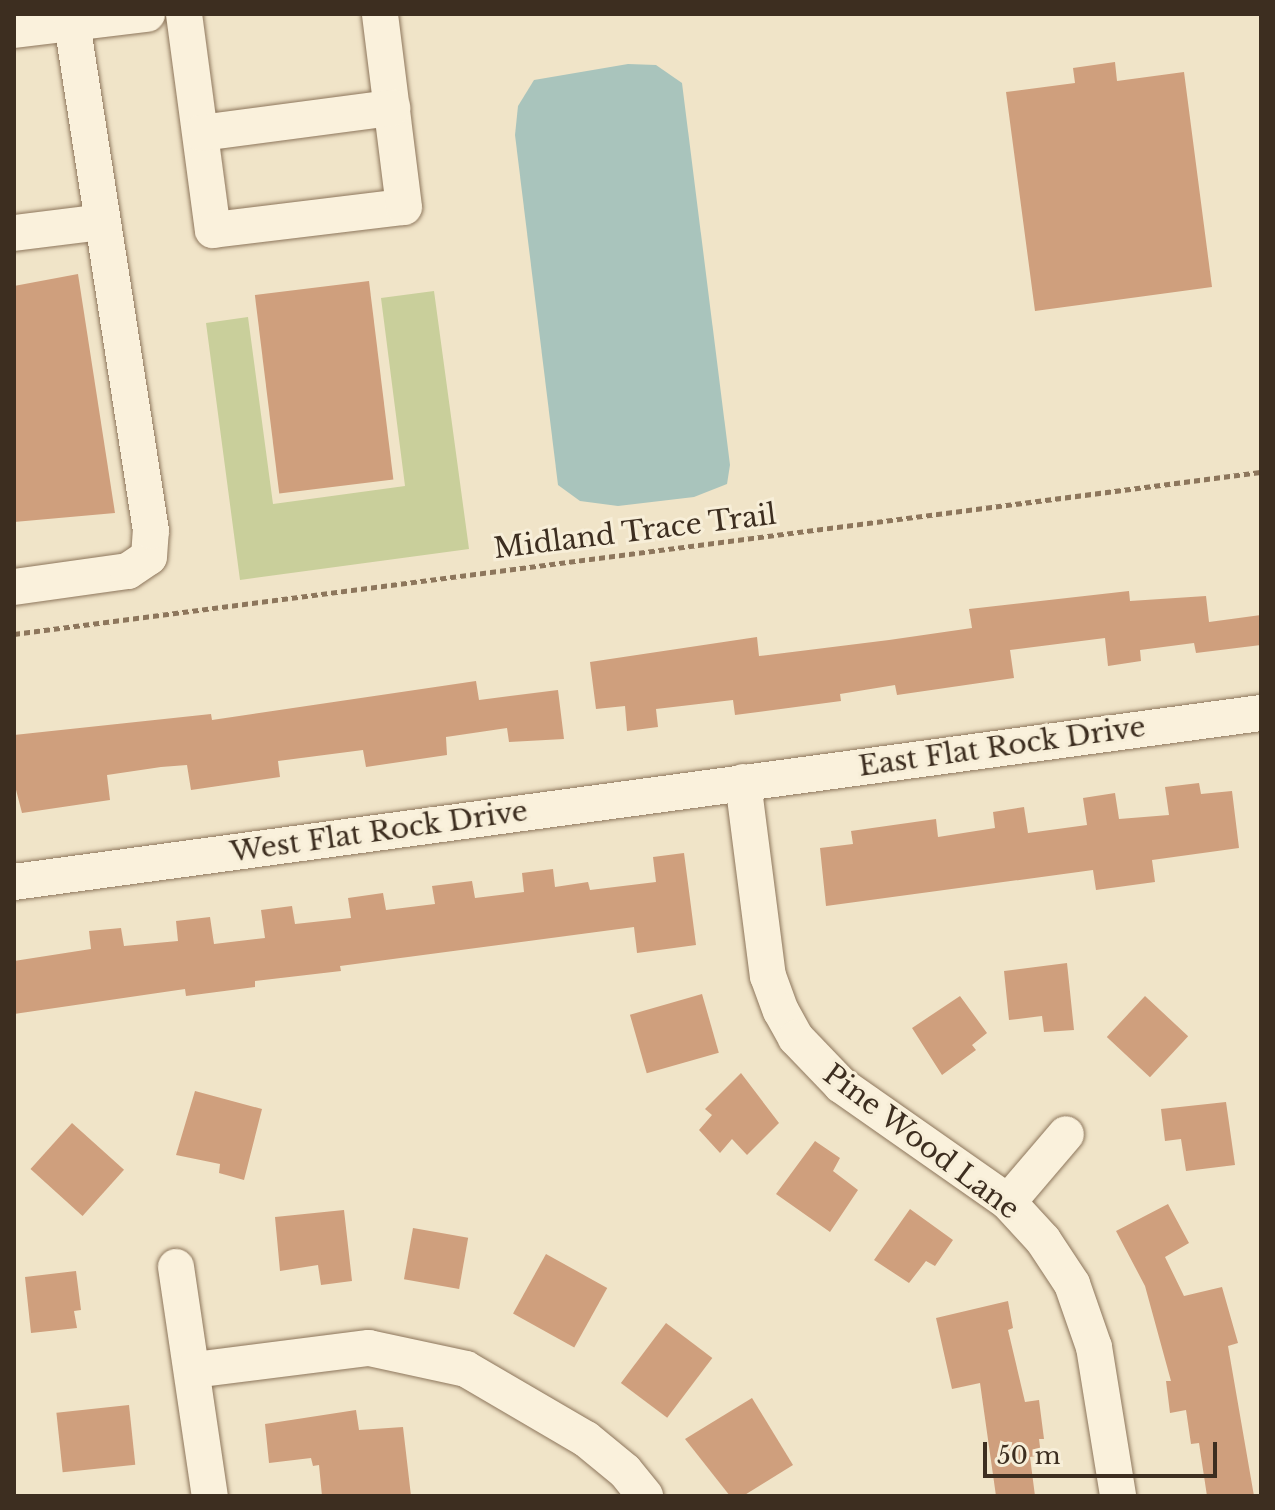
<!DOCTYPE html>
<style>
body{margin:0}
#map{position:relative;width:1275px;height:1510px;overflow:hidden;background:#f0e4c8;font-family:"Libre Baskerville",serif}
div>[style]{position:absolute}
.green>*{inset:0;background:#c9cf9b}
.water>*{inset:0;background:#a9c4bc}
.building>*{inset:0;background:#cf9f7d;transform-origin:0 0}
.path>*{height:5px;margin-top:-2.5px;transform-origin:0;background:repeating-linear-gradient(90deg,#8d765c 0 6px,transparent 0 10px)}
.roads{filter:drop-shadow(0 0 2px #8d765c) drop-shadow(0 0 2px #8d765c)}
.minor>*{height:36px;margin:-18px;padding:0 18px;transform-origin:18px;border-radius:18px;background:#faf1dc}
span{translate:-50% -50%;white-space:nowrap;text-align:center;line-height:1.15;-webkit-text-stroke:6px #f7eed8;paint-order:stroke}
.street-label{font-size:28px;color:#3d2e20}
.frame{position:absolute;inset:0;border:16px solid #3d2e20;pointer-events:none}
.scale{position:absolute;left:983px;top:1442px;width:234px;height:36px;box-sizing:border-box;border:4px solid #3d2e20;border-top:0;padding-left:10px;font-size:24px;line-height:28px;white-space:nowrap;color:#3d2e20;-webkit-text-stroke:6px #f7eed8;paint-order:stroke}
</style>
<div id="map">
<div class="green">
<div style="clip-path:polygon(434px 291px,469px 549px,240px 580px,206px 323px,248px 317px,273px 504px,405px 486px,381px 298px)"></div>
</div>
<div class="water">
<div style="clip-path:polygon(628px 64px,656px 65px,682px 83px,730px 465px,727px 484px,694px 497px,618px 506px,580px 501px,558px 485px,515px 135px,518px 106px,534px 80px)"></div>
</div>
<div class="building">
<div style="clip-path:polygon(1115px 62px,1117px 81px,1184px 72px,1212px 287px,1035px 311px,1006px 92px,1075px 83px,1073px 68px)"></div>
<div style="clip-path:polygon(78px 274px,115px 513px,14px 522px,14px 286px)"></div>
<div style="left:369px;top:281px;width:200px;height:115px;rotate:83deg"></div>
<div style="clip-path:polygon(1129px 591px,1130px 601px,1206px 596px,1209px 622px,1261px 615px,1261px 645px,1196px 653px,1194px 643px,1140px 650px,1141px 661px,1108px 666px,1105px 638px,1010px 650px,1014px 678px,897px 695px,895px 685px,840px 694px,841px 701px,735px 715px,733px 700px,656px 709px,658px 727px,627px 731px,625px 706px,596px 709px,590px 662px,757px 637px,759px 656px,889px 640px,972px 628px,969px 609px)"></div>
<div style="clip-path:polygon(476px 681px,479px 700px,558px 690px,564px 739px,509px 742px,507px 728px,446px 737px,447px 755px,366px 767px,363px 750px,278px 761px,280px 777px,191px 790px,187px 765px,161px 767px,107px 775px,110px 800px,22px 813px,14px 782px,14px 735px,211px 714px,212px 720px)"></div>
<div style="clip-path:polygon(1199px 783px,1201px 794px,1232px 791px,1239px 848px,1152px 860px,1155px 882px,1096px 890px,1093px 870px,826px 906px,820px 848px,853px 844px,851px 831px,936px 819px,938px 837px,995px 828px,993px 812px,1024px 807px,1028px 833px,1087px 825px,1083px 798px,1115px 793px,1119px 819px,1169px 815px,1165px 787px)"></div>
<div style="clip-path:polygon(684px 853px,696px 945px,637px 953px,634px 927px,340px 966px,341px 971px,255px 981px,255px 987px,186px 996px,185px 989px,14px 1014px,14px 961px,91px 949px,89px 931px,121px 928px,124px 946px,178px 941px,176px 921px,210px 917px,214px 944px,265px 938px,261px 910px,292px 906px,295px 924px,351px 918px,348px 898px,383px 893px,386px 910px,435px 904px,432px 886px,472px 881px,475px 898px,524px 892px,522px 873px,553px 869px,555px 887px,588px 882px,590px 890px,656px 882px,653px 857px)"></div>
<div style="clip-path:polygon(1067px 963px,1074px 1030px,1044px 1032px,1042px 1016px,1009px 1020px,1004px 971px)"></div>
<div style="left:702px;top:994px;width:61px;height:75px;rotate:74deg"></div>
<div style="clip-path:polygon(960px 996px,987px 1033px,972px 1045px,976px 1050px,942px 1075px,912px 1028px)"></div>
<div style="left:1145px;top:996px;width:59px;height:56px;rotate:43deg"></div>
<div style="clip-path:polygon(741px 1073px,779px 1123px,747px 1155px,732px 1139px,720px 1153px,699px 1130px,712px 1115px,705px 1109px)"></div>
<div style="clip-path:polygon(195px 1091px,262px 1109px,244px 1180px,219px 1173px,220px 1164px,176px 1155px)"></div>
<div style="clip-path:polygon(1226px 1102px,1235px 1165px,1186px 1171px,1181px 1139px,1165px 1141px,1161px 1109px)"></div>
<div style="left:72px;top:1123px;width:70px;height:62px;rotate:42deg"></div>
<div style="clip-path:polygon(815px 1141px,840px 1158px,833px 1171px,858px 1190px,830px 1232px,776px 1194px)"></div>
<div style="clip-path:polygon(1168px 1204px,1189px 1243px,1165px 1257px,1184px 1296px,1222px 1287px,1238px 1343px,1228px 1346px,1254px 1496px,1207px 1496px,1199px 1443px,1191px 1444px,1186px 1410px,1170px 1413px,1166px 1381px,1171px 1381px,1145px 1286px,1116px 1231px)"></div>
<div style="clip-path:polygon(910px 1209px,953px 1240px,935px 1266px,926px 1261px,909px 1283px,874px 1260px)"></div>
<div style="clip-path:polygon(344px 1210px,352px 1281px,321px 1285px,318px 1265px,280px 1271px,275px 1217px)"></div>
<div style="left:413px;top:1228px;width:56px;height:52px;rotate:10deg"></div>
<div style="left:546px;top:1254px;width:70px;height:68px;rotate:29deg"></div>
<div style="clip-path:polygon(76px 1271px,81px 1310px,74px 1311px,77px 1328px,31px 1333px,25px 1277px)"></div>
<div style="clip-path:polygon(1008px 1301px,1013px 1328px,1008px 1330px,1025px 1402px,1039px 1400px,1044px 1439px,1039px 1439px,1041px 1455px,1030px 1457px,1035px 1496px,996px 1496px,980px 1383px,952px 1389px,936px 1318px)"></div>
<div style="left:666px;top:1323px;width:58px;height:75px;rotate:37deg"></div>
<div style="clip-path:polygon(752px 1398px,793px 1465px,743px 1496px,730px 1496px,685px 1439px)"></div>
<div style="left:129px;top:1405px;width:60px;height:73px;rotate:84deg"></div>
<div style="clip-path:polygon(356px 1410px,359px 1430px,403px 1427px,411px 1496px,322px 1496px,319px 1465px,313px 1466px,311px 1458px,269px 1463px,265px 1424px)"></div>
</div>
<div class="path">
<div style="left:14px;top:634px;width:1257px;rotate:-7.4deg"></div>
</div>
<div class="roads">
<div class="minor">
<div style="left:184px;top:14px;width:218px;rotate:82.4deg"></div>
<div style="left:213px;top:230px;width:192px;rotate:-6.9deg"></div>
<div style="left:404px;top:207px;width:194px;rotate:-97.1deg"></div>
<div style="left:14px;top:30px;width:134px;rotate:-6.9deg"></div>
<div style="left:201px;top:133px;width:193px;rotate:-7.5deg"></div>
<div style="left:14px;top:233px;width:89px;rotate:-7.1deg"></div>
<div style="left:14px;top:587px;width:115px;rotate:-8deg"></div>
<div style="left:128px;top:571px;width:25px;rotate:-34deg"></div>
<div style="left:149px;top:557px;width:26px;rotate:-86deg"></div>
<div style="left:151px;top:531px;width:514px;rotate:-98.84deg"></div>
<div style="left:743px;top:782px;width:196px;rotate:82.7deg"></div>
<div style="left:768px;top:976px;width:37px;rotate:70deg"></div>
<div style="left:781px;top:1011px;width:31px;rotate:61deg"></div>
<div style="left:796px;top:1038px;width:65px;rotate:46.2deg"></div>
<div style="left:841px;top:1085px;width:204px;rotate:35deg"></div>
<div style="left:1008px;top:1202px;width:52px;rotate:47.4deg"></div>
<div style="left:1043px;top:1240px;width:53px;rotate:56.6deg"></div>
<div style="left:1072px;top:1284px;width:67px;rotate:70.8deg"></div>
<div style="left:1094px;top:1347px;width:151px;rotate:80.8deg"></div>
<div style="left:14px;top:882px;width:1258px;rotate:-7.72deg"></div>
<div style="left:1008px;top:1202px;width:89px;rotate:-49.5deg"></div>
<div style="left:176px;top:1267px;width:232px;rotate:81.6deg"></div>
<div style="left:194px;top:1370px;width:176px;rotate:-7.2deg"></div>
<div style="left:369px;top:1348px;width:99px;rotate:12.2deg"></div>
<div style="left:466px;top:1369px;width:139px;rotate:30.3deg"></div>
<div style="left:586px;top:1439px;width:50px;rotate:39.4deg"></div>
<div style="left:625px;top:1471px;width:32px;rotate:51deg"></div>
</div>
</div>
<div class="street-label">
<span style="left:635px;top:532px;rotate:-7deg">Midland Trace Trail</span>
<span style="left:1002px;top:747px;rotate:-8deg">East Flat Rock Drive</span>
<span style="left:379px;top:832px;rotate:-8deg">West Flat Rock Drive</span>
<span style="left:921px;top:1142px;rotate:37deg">Pine Wood Lane</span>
</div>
<div class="frame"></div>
<div class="scale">50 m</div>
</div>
